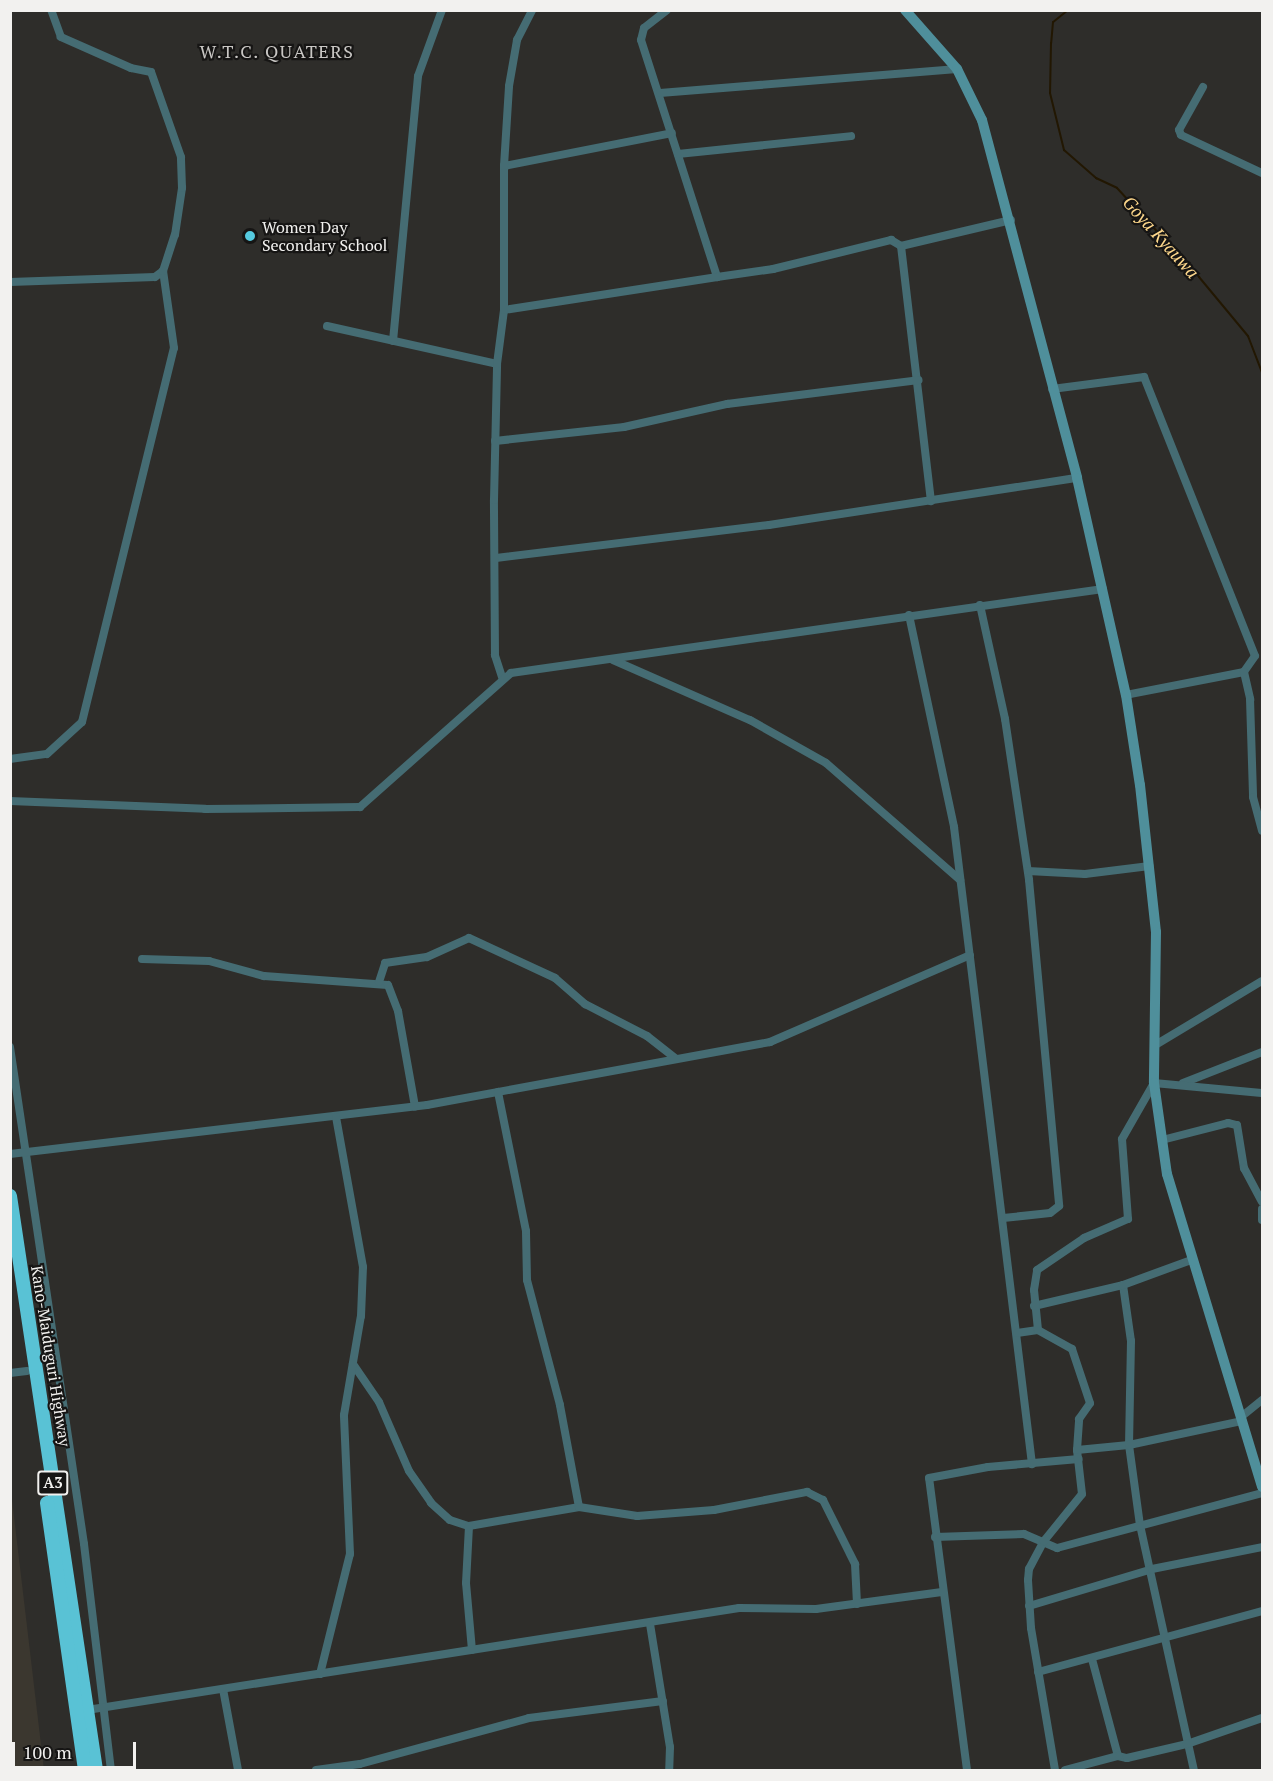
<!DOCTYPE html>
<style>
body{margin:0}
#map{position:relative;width:1273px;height:1781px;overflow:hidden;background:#2e2d2a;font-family:"PT Serif",serif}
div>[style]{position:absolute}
.built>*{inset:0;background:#3b372f}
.stream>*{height:2px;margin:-1px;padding:0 1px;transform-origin:1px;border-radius:1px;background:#221702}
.street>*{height:8px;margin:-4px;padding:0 4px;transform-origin:4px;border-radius:4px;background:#456c73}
.secondary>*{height:10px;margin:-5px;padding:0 5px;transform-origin:5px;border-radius:5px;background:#4f8f9b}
.highway>*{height:14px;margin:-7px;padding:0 7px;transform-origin:7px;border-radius:7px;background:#59c2d5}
.dots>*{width:16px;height:16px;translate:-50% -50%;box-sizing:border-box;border:3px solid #161514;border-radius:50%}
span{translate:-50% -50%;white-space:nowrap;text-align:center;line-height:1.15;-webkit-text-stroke:4.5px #161514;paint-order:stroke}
.shield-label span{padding:2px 4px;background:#161514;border:2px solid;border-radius:4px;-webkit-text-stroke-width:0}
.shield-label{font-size:15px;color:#f2f1ef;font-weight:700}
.poi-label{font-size:16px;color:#f2f1ef}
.left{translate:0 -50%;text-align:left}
.street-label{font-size:16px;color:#f2f1ef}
.neighbourhood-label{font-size:18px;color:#c9c7c4;letter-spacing:1.5px}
.water-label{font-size:18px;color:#fdd78b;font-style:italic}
.frame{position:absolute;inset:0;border:12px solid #f2f1ef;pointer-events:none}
.scale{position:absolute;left:12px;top:1742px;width:124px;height:27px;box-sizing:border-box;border:3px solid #f2f1ef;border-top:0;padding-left:8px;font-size:18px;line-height:21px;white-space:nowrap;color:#f2f1ef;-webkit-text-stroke:4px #161514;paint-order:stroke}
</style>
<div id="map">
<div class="built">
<div style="clip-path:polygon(10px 1491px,11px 1491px,44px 1770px,11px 1770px)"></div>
</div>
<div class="stream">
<div style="left:1068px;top:10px;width:19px;rotate:141deg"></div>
<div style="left:1053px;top:22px;width:21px;rotate:95deg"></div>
<div style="left:1051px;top:43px;width:50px;rotate:91.1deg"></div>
<div style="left:1050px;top:93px;width:59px;rotate:76.2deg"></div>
<div style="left:1064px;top:150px;width:43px;rotate:41.2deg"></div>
<div style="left:1096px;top:178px;width:23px;rotate:25deg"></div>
<div style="left:1117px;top:188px;width:121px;rotate:47.3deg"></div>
<div style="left:1199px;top:277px;width:77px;rotate:50.3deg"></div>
<div style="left:1248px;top:336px;width:39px;rotate:69deg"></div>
</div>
<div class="street">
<div style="left:667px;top:10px;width:29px;rotate:142deg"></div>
<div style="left:644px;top:28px;width:12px;rotate:104deg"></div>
<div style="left:641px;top:40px;width:249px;rotate:72.2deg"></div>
<div style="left:717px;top:277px;width:57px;rotate:-8.1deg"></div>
<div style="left:773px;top:269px;width:122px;rotate:-13.8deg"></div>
<div style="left:891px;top:240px;width:12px;rotate:31deg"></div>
<div style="left:901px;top:246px;width:257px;rotate:83.3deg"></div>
<div style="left:1203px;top:87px;width:49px;rotate:119.2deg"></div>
<div style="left:1179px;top:130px;width:5px;rotate:68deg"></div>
<div style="left:1181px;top:135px;width:89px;rotate:25.1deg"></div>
<div style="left:660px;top:93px;width:298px;rotate:-4.6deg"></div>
<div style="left:678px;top:154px;width:174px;rotate:-5.9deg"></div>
<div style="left:504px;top:166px;width:171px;rotate:-11.1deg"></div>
<div style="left:901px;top:246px;width:113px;rotate:-13.3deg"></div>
<div style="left:10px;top:282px;width:145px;rotate:-2deg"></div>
<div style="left:155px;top:277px;width:10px;rotate:-37deg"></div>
<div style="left:504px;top:310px;width:216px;rotate:-8.8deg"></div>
<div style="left:327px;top:326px;width:174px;rotate:12.6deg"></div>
<div style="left:393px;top:341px;width:266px;rotate:-84.6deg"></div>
<div style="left:418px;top:76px;width:70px;rotate:-70deg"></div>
<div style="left:1052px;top:389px;width:93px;rotate:-7.4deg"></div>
<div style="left:1144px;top:377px;width:300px;rotate:68.3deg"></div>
<div style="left:1255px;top:656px;width:19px;rotate:125deg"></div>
<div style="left:1244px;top:672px;width:120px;rotate:169deg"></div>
<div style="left:495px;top:441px;width:130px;rotate:-6.2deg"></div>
<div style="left:624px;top:427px;width:106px;rotate:-12.6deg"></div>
<div style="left:727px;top:404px;width:193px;rotate:-7.1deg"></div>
<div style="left:496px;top:558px;width:275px;rotate:-6.9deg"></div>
<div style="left:769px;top:525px;width:312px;rotate:-8.7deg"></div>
<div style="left:980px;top:605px;width:117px;rotate:77.6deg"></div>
<div style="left:1005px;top:719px;width:163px;rotate:81.5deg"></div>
<div style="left:1029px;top:880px;width:327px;rotate:84.7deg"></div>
<div style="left:1059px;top:1206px;width:11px;rotate:142deg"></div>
<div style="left:1050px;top:1213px;width:47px;rotate:173.9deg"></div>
<div style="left:909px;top:615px;width:217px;rotate:78deg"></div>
<div style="left:954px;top:827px;width:642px;rotate:83.02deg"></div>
<div style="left:613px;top:660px;width:150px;rotate:23.7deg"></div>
<div style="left:750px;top:720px;width:87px;rotate:29.5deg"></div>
<div style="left:826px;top:763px;width:178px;rotate:41.1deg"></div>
<div style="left:1244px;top:672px;width:28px;rotate:77deg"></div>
<div style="left:1250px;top:699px;width:98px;rotate:88.2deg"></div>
<div style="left:1253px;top:797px;width:35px;rotate:75deg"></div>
<div style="left:502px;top:677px;width:23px;rotate:-108deg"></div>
<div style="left:495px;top:655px;width:155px;rotate:-90.4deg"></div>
<div style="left:494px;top:500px;width:136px;rotate:-88.7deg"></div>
<div style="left:497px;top:364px;width:54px;rotate:-82.6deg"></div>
<div style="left:504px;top:310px;width:144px;rotate:-90deg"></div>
<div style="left:504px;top:166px;width:80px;rotate:-86.4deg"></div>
<div style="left:509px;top:86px;width:47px;rotate:-80.1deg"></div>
<div style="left:517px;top:40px;width:34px;rotate:-63deg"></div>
<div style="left:10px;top:759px;width:37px;rotate:-8deg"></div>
<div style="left:47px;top:754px;width:47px;rotate:-42.4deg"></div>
<div style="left:82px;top:722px;width:385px;rotate:-76.2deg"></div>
<div style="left:174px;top:348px;width:78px;rotate:-98.1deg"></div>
<div style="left:163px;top:271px;width:38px;rotate:-72deg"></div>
<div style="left:175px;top:235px;width:48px;rotate:-81.5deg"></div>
<div style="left:182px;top:188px;width:31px;rotate:-92deg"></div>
<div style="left:181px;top:157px;width:90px;rotate:-109.4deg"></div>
<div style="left:151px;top:72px;width:20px;rotate:-169deg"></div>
<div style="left:131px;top:68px;width:77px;rotate:-156.1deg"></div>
<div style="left:61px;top:37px;width:29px;rotate:-110deg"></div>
<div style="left:10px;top:801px;width:195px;rotate:2.3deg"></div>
<div style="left:205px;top:809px;width:155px;rotate:-0.7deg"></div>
<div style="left:360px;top:807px;width:202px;rotate:-41.6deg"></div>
<div style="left:511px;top:673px;width:598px;rotate:-8.08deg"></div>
<div style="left:1028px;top:871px;width:57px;rotate:3deg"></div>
<div style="left:1085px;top:874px;width:65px;rotate:-7deg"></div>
<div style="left:142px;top:959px;width:67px;rotate:1.7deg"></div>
<div style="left:209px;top:961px;width:57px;rotate:15.3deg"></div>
<div style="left:264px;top:976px;width:124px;rotate:4.2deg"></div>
<div style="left:388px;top:985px;width:28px;rotate:69deg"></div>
<div style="left:398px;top:1011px;width:97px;rotate:79.9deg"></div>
<div style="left:379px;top:982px;width:20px;rotate:-72deg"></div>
<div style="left:385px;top:963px;width:42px;rotate:-8.1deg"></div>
<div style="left:427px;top:957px;width:46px;rotate:-24.3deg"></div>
<div style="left:469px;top:938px;width:95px;rotate:24.9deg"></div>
<div style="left:555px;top:978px;width:40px;rotate:41deg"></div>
<div style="left:585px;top:1004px;width:70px;rotate:27.3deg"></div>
<div style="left:647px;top:1036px;width:37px;rotate:38deg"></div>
<div style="left:1157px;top:1044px;width:122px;rotate:-31deg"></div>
<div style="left:10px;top:1047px;width:502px;rotate:81.53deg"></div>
<div style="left:84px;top:1544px;width:228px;rotate:83.2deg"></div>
<div style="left:1183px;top:1083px;width:85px;rotate:-21.4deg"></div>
<div style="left:1162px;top:1140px;width:68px;rotate:-14.4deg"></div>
<div style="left:1228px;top:1123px;width:9px;rotate:13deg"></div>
<div style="left:1237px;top:1125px;width:44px;rotate:80.8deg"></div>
<div style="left:1244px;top:1168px;width:38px;rotate:62deg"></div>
<div style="left:10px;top:1154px;width:420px;rotate:-6.7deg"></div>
<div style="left:427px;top:1105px;width:349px;rotate:-10.4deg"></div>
<div style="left:770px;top:1042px;width:218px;rotate:-23.5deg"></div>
<div style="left:1262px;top:1209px;width:11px;rotate:90deg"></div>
<div style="left:1123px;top:1285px;width:57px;rotate:81.9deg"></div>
<div style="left:1131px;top:1341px;width:104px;rotate:91.1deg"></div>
<div style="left:1129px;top:1445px;width:81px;rotate:82.2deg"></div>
<div style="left:1140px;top:1525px;width:251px;rotate:77.6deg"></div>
<div style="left:1034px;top:1306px;width:91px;rotate:-13.3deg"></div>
<div style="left:1123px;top:1285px;width:72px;rotate:-20.2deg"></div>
<div style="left:1017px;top:1333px;width:21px;rotate:-8deg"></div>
<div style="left:353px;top:1364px;width:46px;rotate:55.6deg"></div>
<div style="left:379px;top:1402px;width:75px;rotate:66.5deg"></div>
<div style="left:409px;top:1471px;width:39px;rotate:55deg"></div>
<div style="left:431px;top:1503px;width:25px;rotate:42deg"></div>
<div style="left:450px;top:1520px;width:20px;rotate:18deg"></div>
<div style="left:469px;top:1526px;width:112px;rotate:-9.8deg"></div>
<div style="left:579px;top:1507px;width:104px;rotate:-100.6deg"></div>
<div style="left:560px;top:1405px;width:129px;rotate:-104.8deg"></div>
<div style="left:527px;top:1280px;width:49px;rotate:-91.2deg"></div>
<div style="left:526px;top:1231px;width:142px;rotate:-101.4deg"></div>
<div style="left:10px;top:1373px;width:17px;rotate:-7deg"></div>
<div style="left:1241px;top:1417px;width:27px;rotate:-39deg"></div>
<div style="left:1077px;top:1450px;width:52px;rotate:-5.5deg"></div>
<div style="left:1129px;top:1445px;width:116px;rotate:-12deg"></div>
<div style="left:579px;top:1507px;width:59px;rotate:8.8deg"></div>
<div style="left:637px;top:1516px;width:77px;rotate:-4.5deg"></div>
<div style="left:714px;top:1510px;width:95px;rotate:-11deg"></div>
<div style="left:807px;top:1492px;width:18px;rotate:27deg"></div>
<div style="left:823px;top:1500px;width:72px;rotate:63.4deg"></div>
<div style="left:855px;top:1564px;width:40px;rotate:87.1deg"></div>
<div style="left:469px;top:1526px;width:57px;rotate:93deg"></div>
<div style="left:466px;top:1583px;width:67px;rotate:84.9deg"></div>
<div style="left:935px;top:1537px;width:89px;rotate:-1.9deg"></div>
<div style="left:1024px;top:1534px;width:36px;rotate:23deg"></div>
<div style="left:1057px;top:1548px;width:212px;rotate:-15deg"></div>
<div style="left:1029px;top:1606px;width:128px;rotate:-16.7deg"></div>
<div style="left:1152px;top:1569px;width:112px;rotate:-11.3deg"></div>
<div style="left:650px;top:1624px;width:125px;rotate:80.8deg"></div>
<div style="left:670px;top:1747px;width:23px;rotate:92deg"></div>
<div style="left:1092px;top:1659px;width:100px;rotate:75deg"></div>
<div style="left:1118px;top:1756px;width:9px;rotate:13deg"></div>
<div style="left:1127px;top:1758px;width:62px;rotate:-13.1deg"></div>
<div style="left:1187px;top:1744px;width:79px;rotate:-19.1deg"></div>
<div style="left:1038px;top:1672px;width:232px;rotate:-15.2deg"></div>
<div style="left:320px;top:1674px;width:124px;rotate:-76deg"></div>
<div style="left:350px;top:1554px;width:139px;rotate:-92.5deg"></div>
<div style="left:344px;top:1415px;width:100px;rotate:-80.3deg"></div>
<div style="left:361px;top:1316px;width:49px;rotate:-87.7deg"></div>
<div style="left:363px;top:1267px;width:152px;rotate:-100.2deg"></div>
<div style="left:223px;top:1689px;width:82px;rotate:79.5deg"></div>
<div style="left:87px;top:1710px;width:660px;rotate:-8.89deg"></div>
<div style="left:739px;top:1608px;width:77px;rotate:0.7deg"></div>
<div style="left:816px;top:1609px;width:127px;rotate:-7.7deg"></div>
<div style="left:316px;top:1770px;width:44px;rotate:-7.8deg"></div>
<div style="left:360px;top:1764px;width:175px;rotate:-15.2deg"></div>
<div style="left:529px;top:1718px;width:135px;rotate:-7.2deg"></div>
<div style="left:967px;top:1770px;width:294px;rotate:-97.4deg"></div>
<div style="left:929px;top:1478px;width:60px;rotate:-10.6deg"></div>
<div style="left:988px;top:1467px;width:91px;rotate:-5deg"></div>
<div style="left:1055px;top:1770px;width:144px;rotate:-99.6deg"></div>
<div style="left:1031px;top:1628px;width:48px;rotate:-93.6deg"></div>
<div style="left:1028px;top:1580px;width:11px;rotate:-85deg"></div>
<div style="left:1029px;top:1569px;width:32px;rotate:-62deg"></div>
<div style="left:1044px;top:1541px;width:60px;rotate:-51deg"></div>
<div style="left:1082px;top:1494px;width:44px;rotate:-96.5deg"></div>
<div style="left:1077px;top:1450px;width:31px;rotate:-86deg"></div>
<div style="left:1079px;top:1419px;width:19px;rotate:-55deg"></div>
<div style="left:1090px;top:1403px;width:57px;rotate:-108.4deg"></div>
<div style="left:1072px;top:1349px;width:39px;rotate:-151deg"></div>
<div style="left:1038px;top:1330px;width:40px;rotate:-95.7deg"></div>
<div style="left:1034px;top:1290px;width:20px;rotate:-81deg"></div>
<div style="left:1037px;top:1270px;width:57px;rotate:-34.2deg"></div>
<div style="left:1084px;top:1238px;width:48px;rotate:-23.4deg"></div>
<div style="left:1128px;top:1219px;width:80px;rotate:-94.3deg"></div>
<div style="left:1122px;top:1139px;width:64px;rotate:-60.3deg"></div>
<div style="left:1154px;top:1083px;width:108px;rotate:5.3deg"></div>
<div style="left:1065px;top:1770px;width:55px;rotate:-14.8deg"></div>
</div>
<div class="secondary">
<div style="left:905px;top:10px;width:79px;rotate:48.6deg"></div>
<div style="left:957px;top:69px;width:57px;rotate:63.9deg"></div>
<div style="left:982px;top:120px;width:370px;rotate:75.1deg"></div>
<div style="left:1077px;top:478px;width:222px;rotate:77.3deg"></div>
<div style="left:1126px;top:695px;width:91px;rotate:81.2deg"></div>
<div style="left:1140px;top:785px;width:148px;rotate:83.8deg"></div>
<div style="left:1156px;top:932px;width:151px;rotate:90.8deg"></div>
<div style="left:1154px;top:1083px;width:92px;rotate:81.9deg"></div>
<div style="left:1167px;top:1174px;width:327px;rotate:73.1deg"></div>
</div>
<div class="highway">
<div style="left:10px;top:1196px;width:580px;rotate:81.48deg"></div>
<div style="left:47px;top:1503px;width:270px;rotate:81.9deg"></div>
</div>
<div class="dots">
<div style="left:250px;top:236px;background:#55cadf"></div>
</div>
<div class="shield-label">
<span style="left:53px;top:1483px">A3</span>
</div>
<div class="poi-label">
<span class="left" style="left:262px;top:236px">Women Day<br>Secondary School</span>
</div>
<div class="street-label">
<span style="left:51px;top:1356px;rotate:81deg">Kano-Maiduguri Highway</span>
</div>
<div class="neighbourhood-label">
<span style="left:277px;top:51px">W.T.C. QUATERS</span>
</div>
<div class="water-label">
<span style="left:1161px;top:237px;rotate:48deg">Goya Kyauwa</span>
</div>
<div class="frame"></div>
<div class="scale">100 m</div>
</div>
